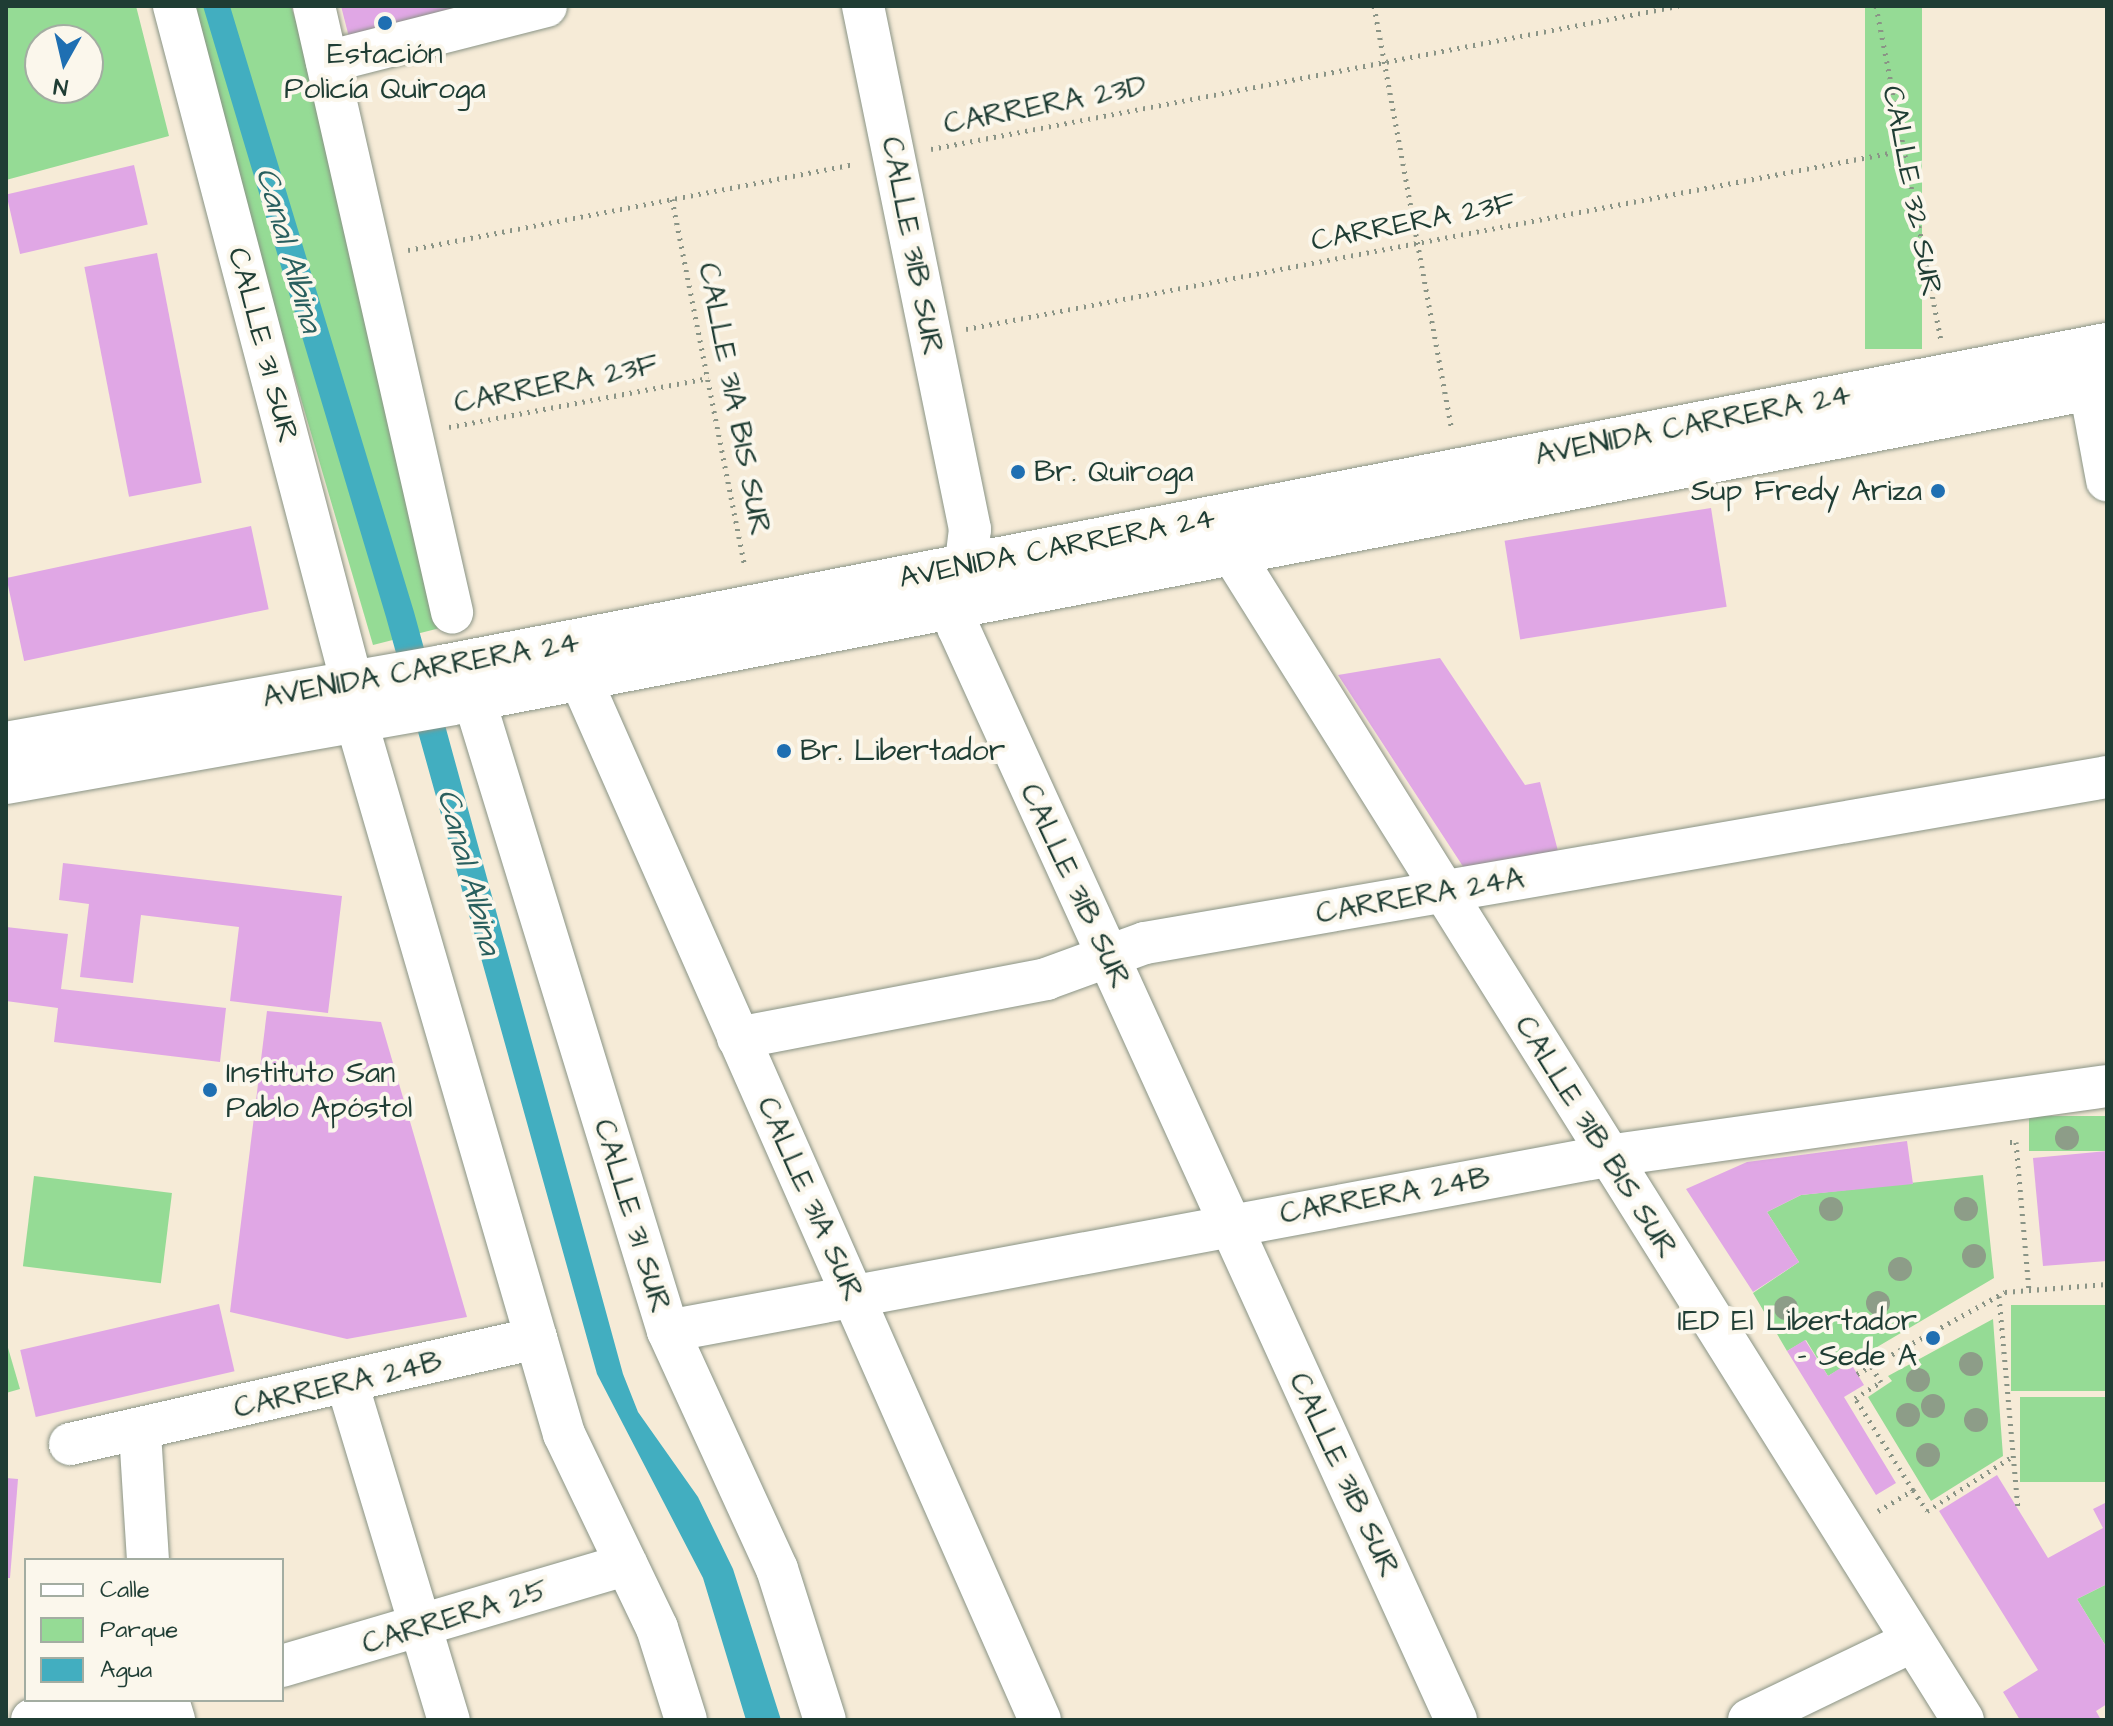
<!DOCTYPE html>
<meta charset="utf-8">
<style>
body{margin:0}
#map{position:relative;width:2113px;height:1726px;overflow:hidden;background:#f6ebd7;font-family:"Architects Daughter",sans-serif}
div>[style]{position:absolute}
.green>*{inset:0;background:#95db95;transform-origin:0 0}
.water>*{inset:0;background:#42aec0}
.building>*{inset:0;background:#e0a7e5;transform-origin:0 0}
.path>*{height:5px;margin-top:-2.5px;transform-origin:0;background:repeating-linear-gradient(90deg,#8a9486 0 2px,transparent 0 8px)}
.roads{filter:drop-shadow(0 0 2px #8a9486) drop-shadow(0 0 2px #8a9486)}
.minor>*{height:42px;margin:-21px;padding:0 21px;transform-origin:21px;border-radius:21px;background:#fff}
.major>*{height:44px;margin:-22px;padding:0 22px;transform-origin:22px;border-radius:22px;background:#fff}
.trees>*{width:24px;height:24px;margin:-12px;border-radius:50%;background:#8d9d88}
.dots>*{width:22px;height:22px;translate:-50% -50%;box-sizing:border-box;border:4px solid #fbf7ec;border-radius:50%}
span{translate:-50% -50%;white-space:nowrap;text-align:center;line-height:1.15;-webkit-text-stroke:8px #fbf7ec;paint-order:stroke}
.poi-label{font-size:30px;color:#1f3d34}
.left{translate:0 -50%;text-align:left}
.right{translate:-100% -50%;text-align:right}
.street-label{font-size:30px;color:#1f3d34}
.water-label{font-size:32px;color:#2a5f5e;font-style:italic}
.frame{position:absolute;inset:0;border:8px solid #1f3d34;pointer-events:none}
.legend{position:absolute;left:24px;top:1558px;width:260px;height:144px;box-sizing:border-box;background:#fbf7ec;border:2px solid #a3ada2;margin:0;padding:10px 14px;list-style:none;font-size:24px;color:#1f3d34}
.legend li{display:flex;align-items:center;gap:16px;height:40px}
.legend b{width:40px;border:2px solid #a3ada2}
.north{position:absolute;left:24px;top:24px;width:80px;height:80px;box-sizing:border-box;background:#fbf7ec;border:2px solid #a3ada2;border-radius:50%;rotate:188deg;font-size:22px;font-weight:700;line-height:32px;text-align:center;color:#1f3d34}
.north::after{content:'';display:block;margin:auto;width:28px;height:36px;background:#1f6fb2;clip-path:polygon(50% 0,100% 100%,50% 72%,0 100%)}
</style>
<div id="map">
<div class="green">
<div style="clip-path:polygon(evenodd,6px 6px,136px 6px,169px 136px,6px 180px,6px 6px,88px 40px,88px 88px,40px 88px,40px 40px,88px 40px)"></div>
<div style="clip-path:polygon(186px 6px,291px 6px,313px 73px,444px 627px,373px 645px)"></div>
<div style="left:1865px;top:6px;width:57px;height:343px"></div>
<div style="left:2107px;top:1116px;width:35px;height:78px;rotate:90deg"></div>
<div style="clip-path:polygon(1983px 1175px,1994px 1278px,1828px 1376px,1806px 1340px,1787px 1351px,1753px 1293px,1799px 1262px,1767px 1212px,1801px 1195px)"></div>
<div style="left:34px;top:1176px;width:139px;height:91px;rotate:7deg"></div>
<div style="left:2107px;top:1305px;width:86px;height:96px;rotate:90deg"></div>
<div style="clip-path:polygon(1993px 1319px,2003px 1456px,1931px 1501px,1868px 1397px,1892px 1381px,1888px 1376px)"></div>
<div style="clip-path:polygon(6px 1341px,20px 1389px,6px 1393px)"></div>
<div style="left:2107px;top:1397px;width:85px;height:87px;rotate:90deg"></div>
<div style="clip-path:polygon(2107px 1584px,2107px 1648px,2077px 1599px)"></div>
</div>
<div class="water">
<div style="clip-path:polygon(203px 6px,230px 6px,414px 612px,623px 1374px,638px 1412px,698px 1497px,733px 1569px,781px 1720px,746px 1720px,703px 1578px,597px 1374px,386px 617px)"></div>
</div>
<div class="building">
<div style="clip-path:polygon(341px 6px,495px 6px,350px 41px)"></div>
<div style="left:134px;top:165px;width:61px;height:131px;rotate:77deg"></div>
<div style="left:157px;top:253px;width:234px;height:74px;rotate:79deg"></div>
<div style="left:1711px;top:508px;width:100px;height:209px;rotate:81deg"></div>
<div style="left:251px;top:526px;width:85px;height:250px;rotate:78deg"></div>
<div style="clip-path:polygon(1440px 658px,1525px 785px,1540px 782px,1558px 851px,1464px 868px,1338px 675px)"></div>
<div style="clip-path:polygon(63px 863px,342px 896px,328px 1013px,230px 1001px,239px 927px,141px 915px,133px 983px,80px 977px,89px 904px,59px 900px)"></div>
<div style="clip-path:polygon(6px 927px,68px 934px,61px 989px,226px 1008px,220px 1062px,54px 1042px,58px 1008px,6px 1001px)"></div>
<div style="clip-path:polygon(267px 1011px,381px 1022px,467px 1317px,347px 1339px,230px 1312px)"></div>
<div style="clip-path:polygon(1907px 1141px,1913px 1184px,1801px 1195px,1767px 1212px,1799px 1262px,1753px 1292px,1686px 1189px,1747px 1162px)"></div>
<div style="clip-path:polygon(2107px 1151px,2107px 1261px,2043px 1266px,2033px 1158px)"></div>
<div style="left:219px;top:1304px;width:69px;height:204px;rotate:77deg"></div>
<div style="clip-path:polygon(1805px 1340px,1828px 1376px,1850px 1362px,1864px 1385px,1844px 1397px,1896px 1483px,1876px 1495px,1787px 1351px)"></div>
<div style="clip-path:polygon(1997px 1475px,2048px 1558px,2103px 1528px,2093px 1509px,2107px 1502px,2107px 1584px,2077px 1599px,2107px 1648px,2107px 1704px,2096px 1711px,2101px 1720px,2020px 1720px,2003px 1692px,2038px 1670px,1939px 1511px)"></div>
<div style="clip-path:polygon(6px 1478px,18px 1479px,10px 1578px,6px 1578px)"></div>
</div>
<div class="path">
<div style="left:1374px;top:6px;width:431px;rotate:79.6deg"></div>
<div style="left:1876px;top:6px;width:339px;rotate:79deg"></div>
<div style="left:931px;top:149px;width:761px;rotate:-10.84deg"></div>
<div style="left:672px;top:199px;width:375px;rotate:78.8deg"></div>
<div style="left:408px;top:250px;width:454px;rotate:-10.9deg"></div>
<div style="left:966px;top:329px;width:956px;rotate:-10.79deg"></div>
<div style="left:449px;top:427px;width:264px;rotate:-10.7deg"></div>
<div style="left:2010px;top:1142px;width:6px"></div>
<div style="left:2016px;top:1142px;width:149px;rotate:85deg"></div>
<div style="left:1999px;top:1296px;width:214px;rotate:84.9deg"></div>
<div style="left:1857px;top:1374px;width:16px;rotate:-30deg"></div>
<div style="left:1913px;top:1490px;width:25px;rotate:56deg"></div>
<div style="left:1927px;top:1511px;width:102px;rotate:-32.6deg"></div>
<div style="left:1878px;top:1511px;width:41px;rotate:-31deg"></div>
<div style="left:1913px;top:1490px;width:109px;rotate:-122.2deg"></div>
<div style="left:1855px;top:1398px;width:31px;rotate:-32deg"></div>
<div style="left:1881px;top:1382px;width:19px;rotate:-122deg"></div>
<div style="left:1871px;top:1366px;width:153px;rotate:-28.9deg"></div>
<div style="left:2005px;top:1292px;width:102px;rotate:-4.5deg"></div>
</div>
<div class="roads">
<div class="minor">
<div style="left:174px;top:6px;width:700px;rotate:75.27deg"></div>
<div style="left:314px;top:6px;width:622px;rotate:77.17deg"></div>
<div style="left:863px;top:6px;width:534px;rotate:78.44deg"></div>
<div style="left:970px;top:529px;width:99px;rotate:97deg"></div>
<div style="left:958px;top:627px;width:1201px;rotate:65.5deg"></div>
<div style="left:327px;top:62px;width:226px;rotate:-14.3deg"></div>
<div style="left:2090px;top:388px;width:94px;rotate:79.5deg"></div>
<div style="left:1232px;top:553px;width:1377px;rotate:57.94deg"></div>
<div style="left:580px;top:678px;width:1139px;rotate:66.18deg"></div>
<div style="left:474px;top:699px;width:661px;rotate:72.94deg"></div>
<div style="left:668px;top:1331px;width:262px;rotate:65.4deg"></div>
<div style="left:777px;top:1569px;width:158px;rotate:72.4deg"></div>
<div style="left:356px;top:720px;width:744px;rotate:73.76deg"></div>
<div style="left:564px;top:1434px;width:215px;rotate:64.4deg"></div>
<div style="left:657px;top:1628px;width:96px;rotate:72.5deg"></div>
<div style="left:738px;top:1038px;width:314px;rotate:-10.8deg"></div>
<div style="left:1046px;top:979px;width:105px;rotate:-20deg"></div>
<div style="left:1145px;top:943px;width:976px;rotate:-9.79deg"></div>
<div style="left:668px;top:1331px;width:955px;rotate:-10.56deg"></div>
<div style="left:1607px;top:1156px;width:505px;rotate:-7.97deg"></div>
<div style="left:347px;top:1383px;width:352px;rotate:73.2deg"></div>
<div style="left:140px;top:1433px;width:127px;rotate:86.4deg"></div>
<div style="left:70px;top:1444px;width:478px;rotate:-12.8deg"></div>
<div style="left:282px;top:1666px;width:359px;rotate:-16.4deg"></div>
<div style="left:168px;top:1700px;width:21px;rotate:73deg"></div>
<div style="left:32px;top:1720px;width:115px;rotate:-10deg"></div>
<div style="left:1749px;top:1720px;width:180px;rotate:-25.7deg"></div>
</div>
<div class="major">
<div style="left:6px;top:744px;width:443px;rotate:-10deg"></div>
<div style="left:442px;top:667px;width:1696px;rotate:-10.95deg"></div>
<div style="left:6px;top:782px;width:453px;rotate:-10deg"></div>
<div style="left:452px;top:703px;width:1685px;rotate:-10.88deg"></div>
</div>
</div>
<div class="trees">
<div style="left:2067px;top:1138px"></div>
<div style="left:1831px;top:1209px"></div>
<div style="left:1966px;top:1209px"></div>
<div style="left:1974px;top:1256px"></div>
<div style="left:1900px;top:1269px"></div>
<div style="left:1878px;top:1303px"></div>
<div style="left:1786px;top:1308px"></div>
<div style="left:1971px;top:1364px"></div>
<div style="left:1918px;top:1380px"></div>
<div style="left:1933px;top:1406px"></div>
<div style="left:1908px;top:1415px"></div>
<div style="left:1976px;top:1420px"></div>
<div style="left:1928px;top:1455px"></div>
</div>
<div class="dots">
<div style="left:385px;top:23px;background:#1f6fb2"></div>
<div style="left:1018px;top:472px;background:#1f6fb2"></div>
<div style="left:1938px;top:491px;background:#1f6fb2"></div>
<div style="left:784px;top:751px;background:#1f6fb2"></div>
<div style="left:210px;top:1090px;background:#1f6fb2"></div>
<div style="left:1933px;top:1338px;background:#1f6fb2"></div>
</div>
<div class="poi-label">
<span style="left:385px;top:71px">Estación<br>Policía Quiroga</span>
<span class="left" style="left:1034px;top:472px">Br. Quiroga</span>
<span class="right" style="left:1922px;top:491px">Sup Fredy Ariza</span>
<span class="left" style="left:800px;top:751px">Br. Libertador</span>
<span class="left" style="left:226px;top:1090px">Instituto San<br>Pablo Apóstol</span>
<span class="right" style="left:1917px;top:1338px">IED El Libertador<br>- Sede A</span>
</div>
<div class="street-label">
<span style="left:1045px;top:105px;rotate:-11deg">CARRERA 23D</span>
<span style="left:1912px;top:191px;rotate:79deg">CALLE 32 SUR</span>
<span style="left:1413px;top:222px;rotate:-11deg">CARRERA 23F</span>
<span style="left:912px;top:246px;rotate:79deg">CALLE 31B SUR</span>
<span style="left:263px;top:345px;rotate:75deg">CALLE 31 SUR</span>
<span style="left:556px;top:384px;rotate:-11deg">CARRERA 23F</span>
<span style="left:734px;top:399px;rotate:79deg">CALLE 31A BIS SUR</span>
<span style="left:1693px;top:425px;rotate:-11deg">AVENIDA CARRERA 24</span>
<span style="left:1057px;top:548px;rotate:-11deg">AVENIDA CARRERA 24</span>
<span style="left:421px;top:670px;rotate:-10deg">AVENIDA CARRERA 24</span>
<span style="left:1075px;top:886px;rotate:65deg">CALLE 31B SUR</span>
<span style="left:1420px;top:896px;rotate:-10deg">CARRERA 24A</span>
<span style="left:1596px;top:1137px;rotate:58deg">CALLE 31B BIS SUR</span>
<span style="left:1385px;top:1196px;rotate:-10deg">CARRERA 24B</span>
<span style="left:810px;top:1199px;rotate:66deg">CALLE 31A SUR</span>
<span style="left:632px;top:1216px;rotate:73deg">CALLE 31 SUR</span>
<span style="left:338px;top:1385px;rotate:-13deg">CARRERA 24B</span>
<span style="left:1344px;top:1475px;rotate:65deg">CALLE 31B SUR</span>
<span style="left:455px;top:1617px;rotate:-17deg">CARRERA 25</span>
</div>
<div class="water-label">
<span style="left:288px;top:250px;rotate:74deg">Canal Albina</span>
<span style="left:468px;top:872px;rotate:75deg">Canal Albina</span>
</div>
<div class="frame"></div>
<ul class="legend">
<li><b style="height:10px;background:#fff"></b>Calle</li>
<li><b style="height:22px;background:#95db95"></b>Parque</li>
<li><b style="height:22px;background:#42aec0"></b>Agua</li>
</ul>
<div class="north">N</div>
</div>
